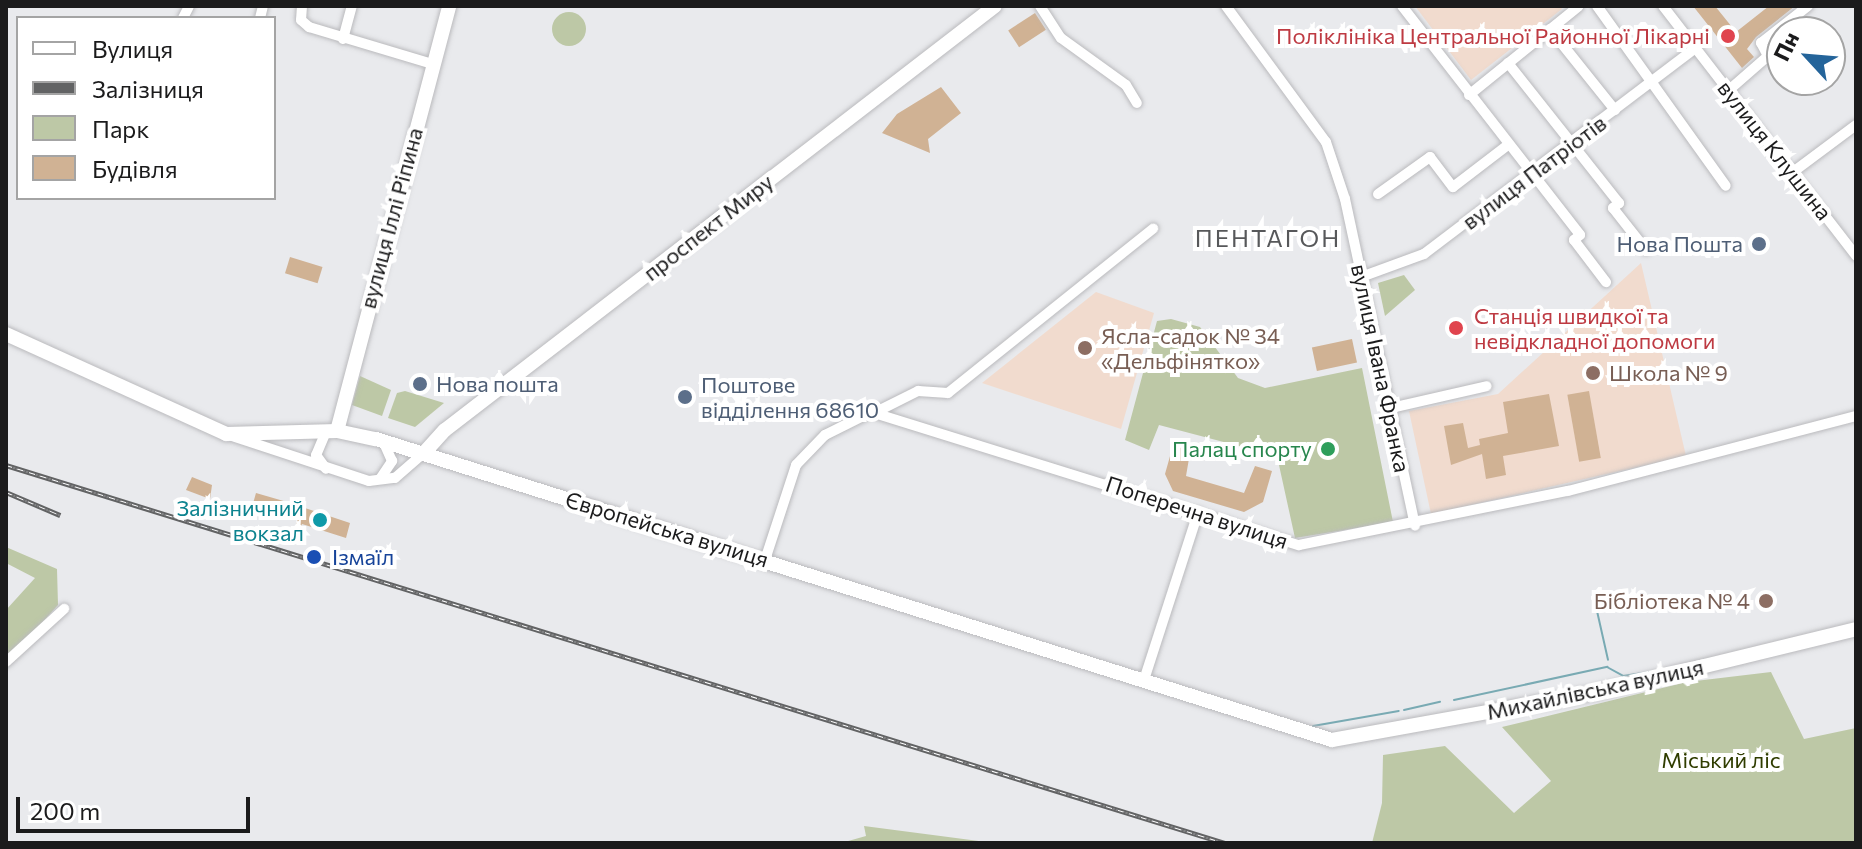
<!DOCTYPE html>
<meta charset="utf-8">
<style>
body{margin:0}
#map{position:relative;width:1862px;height:849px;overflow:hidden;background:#e9eaed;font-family:Commissioner,sans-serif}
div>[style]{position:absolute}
.education>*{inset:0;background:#f1dbce}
.green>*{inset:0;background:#bdc8a6}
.round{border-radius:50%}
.stream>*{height:2px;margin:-1px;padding:0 1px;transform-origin:1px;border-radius:1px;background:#79aab3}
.building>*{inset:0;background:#d0b294;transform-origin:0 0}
.roads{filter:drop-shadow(0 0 2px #bababd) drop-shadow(0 0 2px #bababd)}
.minor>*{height:10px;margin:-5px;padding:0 5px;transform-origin:5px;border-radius:5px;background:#fff}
.major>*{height:14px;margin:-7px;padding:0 7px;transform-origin:7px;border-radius:7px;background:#fff}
.rail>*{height:5px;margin-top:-2.5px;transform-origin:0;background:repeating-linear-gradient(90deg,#fff 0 6px,#626364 0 12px);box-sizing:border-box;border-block:2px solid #626364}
.dots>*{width:22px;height:22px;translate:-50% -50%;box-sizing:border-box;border:4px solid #fff;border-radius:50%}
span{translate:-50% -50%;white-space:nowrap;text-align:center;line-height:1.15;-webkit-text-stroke:8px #fff;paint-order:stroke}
.health-label{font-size:22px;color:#be3a42}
.right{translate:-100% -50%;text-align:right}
.left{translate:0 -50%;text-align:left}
.street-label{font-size:22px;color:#1b1b1c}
.service-label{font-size:22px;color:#4e5e75}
.education-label{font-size:22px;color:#785e54}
.leisure-label{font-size:22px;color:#27864d}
.culture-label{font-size:22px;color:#0d838f}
.transit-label{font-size:22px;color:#164399}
.park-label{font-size:22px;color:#303d00}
.neighbourhood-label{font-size:24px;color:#57585a;letter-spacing:2px}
.frame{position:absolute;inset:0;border:8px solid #1b1b1c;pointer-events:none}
.legend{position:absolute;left:16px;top:16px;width:260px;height:184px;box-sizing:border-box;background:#fff;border:2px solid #a4a4a4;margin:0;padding:10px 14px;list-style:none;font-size:24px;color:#1b1b1c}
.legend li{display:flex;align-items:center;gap:16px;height:40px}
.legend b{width:40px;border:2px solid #a4a4a4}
.north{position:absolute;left:1766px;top:16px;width:80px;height:80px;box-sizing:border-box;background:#fff;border:2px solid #a4a4a4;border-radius:50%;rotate:296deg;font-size:22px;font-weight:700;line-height:32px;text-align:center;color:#1b1b1c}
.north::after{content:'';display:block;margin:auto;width:28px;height:36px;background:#24649a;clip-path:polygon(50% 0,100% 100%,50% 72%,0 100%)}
.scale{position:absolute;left:16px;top:797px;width:234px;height:36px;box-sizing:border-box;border:4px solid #1b1b1c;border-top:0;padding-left:10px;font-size:24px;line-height:28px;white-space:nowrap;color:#1b1b1c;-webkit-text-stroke:6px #fff;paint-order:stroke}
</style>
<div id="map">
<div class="education">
<div style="clip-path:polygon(1415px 6px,1560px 6px,1562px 9px,1471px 80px)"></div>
<div style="clip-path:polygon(1641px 263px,1686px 456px,1431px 514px,1409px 411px,1498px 394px)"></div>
<div style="clip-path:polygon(1096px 292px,1154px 313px,1121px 429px,982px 383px)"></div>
</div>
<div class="green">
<div class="round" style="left:552px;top:12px;width:34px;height:34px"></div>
<div style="clip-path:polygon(1404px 275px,1415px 290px,1385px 316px,1378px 283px)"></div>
<div style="clip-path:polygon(1171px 319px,1200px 327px,1238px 378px,1265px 388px,1362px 368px,1393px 522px,1295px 538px,1277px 456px,1159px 425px,1149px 450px,1125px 440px,1157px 321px)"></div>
<div style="clip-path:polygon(360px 376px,391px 390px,382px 416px,352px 405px)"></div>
<div style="clip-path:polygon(405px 391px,444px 403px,415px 427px,388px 418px,397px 393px)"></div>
<div style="clip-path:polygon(6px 547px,57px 569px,58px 605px,6px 662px,6px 610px,35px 578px,6px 563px)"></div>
<div style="clip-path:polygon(1771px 672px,1804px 739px,1856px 728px,1856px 843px,1372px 843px,1382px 803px,1383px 755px,1445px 746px,1514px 813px,1551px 781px,1502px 727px,1687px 682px)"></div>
<div style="clip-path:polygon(864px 826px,994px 843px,841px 843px,866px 836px)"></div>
</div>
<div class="stream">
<div style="left:1597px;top:611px;width:50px;rotate:77.3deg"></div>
<div style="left:1454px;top:700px;width:157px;rotate:-12.2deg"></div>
<div style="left:1607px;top:667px;width:18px;rotate:29deg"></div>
<div style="left:1623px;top:676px;width:40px;rotate:-8.5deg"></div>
<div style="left:1404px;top:710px;width:37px;rotate:-13deg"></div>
<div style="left:1313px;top:726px;width:87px;rotate:-9.9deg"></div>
</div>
<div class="building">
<div style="clip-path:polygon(1693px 6px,1715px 6px,1736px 32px,1769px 6px,1795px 6px,1756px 37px,1747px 49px,1754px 57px,1742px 68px)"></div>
<div style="left:1035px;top:13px;width:20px;height:32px;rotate:57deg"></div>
<div style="clip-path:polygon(941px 87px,961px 113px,928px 139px,930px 153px,882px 133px,897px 114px)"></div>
<div style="left:290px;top:257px;width:34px;height:17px;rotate:17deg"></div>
<div style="left:1352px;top:339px;width:24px;height:41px;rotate:78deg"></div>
<div style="left:1589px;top:391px;width:68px;height:22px;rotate:80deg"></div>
<div style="clip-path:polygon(1549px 394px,1559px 446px,1503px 456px,1506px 475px,1486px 479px,1482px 454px,1451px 465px,1444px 426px,1463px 423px,1468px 448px,1480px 445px,1479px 439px,1508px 433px,1503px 402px)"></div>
<div style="clip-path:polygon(1174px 442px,1191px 447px,1186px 476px,1244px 493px,1255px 466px,1272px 471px,1263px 502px,1244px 512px,1173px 491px,1165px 474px)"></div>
<div style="clip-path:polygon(192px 477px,212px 485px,210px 499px,186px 490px)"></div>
<div style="left:256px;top:493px;width:35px;height:15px;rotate:16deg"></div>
<div style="clip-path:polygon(302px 507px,350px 523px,346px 538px,302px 524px,298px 535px,293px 534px)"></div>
</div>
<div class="roads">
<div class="minor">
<div style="left:302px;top:6px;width:14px;rotate:94deg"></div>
<div style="left:301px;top:20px;width:11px;rotate:41deg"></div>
<div style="left:309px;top:27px;width:128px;rotate:16.7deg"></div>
<div style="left:1040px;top:6px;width:38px;rotate:57deg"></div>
<div style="left:1061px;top:38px;width:80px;rotate:35.9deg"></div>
<div style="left:1126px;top:85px;width:21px;rotate:59deg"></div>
<div style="left:1226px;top:6px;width:169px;rotate:53.7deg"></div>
<div style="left:1326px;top:142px;width:60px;rotate:71.6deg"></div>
<div style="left:1345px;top:199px;width:334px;rotate:77.9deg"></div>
<div style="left:1402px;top:6px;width:290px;rotate:52.1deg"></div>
<div style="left:1580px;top:235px;width:8px;rotate:140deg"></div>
<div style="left:1574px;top:240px;width:53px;rotate:52.7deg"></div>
<div style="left:1597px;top:6px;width:221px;rotate:54.4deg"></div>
<div style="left:1663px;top:6px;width:316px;rotate:52.3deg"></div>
<div style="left:183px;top:18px;width:13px;rotate:-63deg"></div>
<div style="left:260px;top:18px;width:12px;rotate:-76deg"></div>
<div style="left:1550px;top:29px;width:104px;rotate:51.3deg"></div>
<div style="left:343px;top:39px;width:34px;rotate:-75deg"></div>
<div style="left:1508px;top:63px;width:179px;rotate:51.6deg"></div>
<div style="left:1619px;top:203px;width:8px;rotate:140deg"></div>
<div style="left:1613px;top:208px;width:53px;rotate:51.8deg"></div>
<div style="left:1729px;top:90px;width:52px;rotate:-41.1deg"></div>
<div style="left:1768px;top:56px;width:15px;rotate:-118deg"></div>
<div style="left:1761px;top:43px;width:60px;rotate:-38.2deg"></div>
<div style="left:1469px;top:95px;width:141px;rotate:-39deg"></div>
<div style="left:1793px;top:172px;width:79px;rotate:-36.7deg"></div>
<div style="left:1378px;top:194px;width:64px;rotate:-35.4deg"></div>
<div style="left:1430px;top:157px;width:38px;rotate:53deg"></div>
<div style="left:1453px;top:187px;width:69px;rotate:-37.4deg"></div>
<div style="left:1361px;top:277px;width:67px;rotate:-20.1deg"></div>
<div style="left:1424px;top:254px;width:340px;rotate:-37.2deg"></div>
<div style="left:1391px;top:408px;width:98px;rotate:-12.9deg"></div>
<div style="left:878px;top:411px;width:45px;rotate:-26.6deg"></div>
<div style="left:918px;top:391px;width:30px;rotate:4deg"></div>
<div style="left:948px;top:393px;width:263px;rotate:-38.7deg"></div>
<div style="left:325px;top:434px;width:23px;rotate:113deg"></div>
<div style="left:316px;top:455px;width:17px;rotate:54deg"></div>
<div style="left:232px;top:436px;width:144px;rotate:18.2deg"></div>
<div style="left:369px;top:481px;width:26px;rotate:-7deg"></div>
<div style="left:395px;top:478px;width:38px;rotate:-41deg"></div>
<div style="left:380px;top:479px;width:22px;rotate:-56deg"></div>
<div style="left:392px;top:461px;width:20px;rotate:-114deg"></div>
<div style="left:765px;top:560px;width:100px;rotate:-71.9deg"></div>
<div style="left:796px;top:465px;width:42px;rotate:-46deg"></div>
<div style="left:825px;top:435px;width:51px;rotate:-26.6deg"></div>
<div style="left:871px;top:412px;width:448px;rotate:17.3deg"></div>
<div style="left:1299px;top:545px;width:274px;rotate:-11.4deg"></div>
<div style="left:1568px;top:491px;width:298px;rotate:-14.6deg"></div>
<div style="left:6px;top:662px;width:79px;rotate:-42.4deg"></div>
<div style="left:1144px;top:680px;width:176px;rotate:-72.1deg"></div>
</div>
<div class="major">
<div style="left:6px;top:334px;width:242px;rotate:24.4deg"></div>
<div style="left:226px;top:434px;width:111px;rotate:-1.5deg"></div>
<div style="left:337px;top:431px;width:40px;rotate:12deg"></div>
<div style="left:376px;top:439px;width:1002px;rotate:17.48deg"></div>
<div style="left:1332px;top:740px;width:270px;rotate:-10.2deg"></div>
<div style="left:1598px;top:692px;width:266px;rotate:-13.7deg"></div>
<div style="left:337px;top:431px;width:440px;rotate:-75.2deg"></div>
<div style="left:424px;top:453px;width:31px;rotate:-48deg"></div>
<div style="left:445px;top:430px;width:694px;rotate:-37.63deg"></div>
</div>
</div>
<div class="rail">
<div style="left:6px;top:465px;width:1276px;rotate:17.23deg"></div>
<div style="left:6px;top:492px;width:59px;rotate:23.1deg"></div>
</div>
<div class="dots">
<div style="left:1728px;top:36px;background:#e0444e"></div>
<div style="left:1759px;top:244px;background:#5c6f8a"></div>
<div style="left:1456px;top:328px;background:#e0444e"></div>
<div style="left:1085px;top:348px;background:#8d6e63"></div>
<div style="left:1593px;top:373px;background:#8d6e63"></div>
<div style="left:420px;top:384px;background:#5c6f8a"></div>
<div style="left:685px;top:397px;background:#5c6f8a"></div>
<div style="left:1328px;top:449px;background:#2e9e5b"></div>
<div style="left:320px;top:520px;background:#0f9aa8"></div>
<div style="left:314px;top:557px;background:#1a4fb4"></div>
<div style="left:1766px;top:601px;background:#8d6e63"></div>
</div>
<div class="health-label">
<span class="right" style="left:1710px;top:36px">Поліклініка Центральної Районної Лікарні</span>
<span class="left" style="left:1474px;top:328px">Станція швидкої та<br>невідкладної допомоги</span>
</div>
<div class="street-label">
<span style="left:1775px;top:150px;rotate:52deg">вулиця Клушина</span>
<span style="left:1534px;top:172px;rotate:-37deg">вулиця Патріотів</span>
<span style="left:391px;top:218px;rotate:-75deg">вулиця Іллі Ріпина</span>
<span style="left:708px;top:227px;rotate:-38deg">проспект Миру</span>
<span style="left:1381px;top:368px;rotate:78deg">вулиця Івана Франка</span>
<span style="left:1197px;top:512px;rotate:18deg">Поперечна вулиця</span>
<span style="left:667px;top:529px;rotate:17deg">Європейська вулиця</span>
<span style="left:1595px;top:689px;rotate:-12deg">Михайлівська вулиця</span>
</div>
<div class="service-label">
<span class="right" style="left:1743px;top:244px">Нова Пошта</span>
<span class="left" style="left:436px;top:384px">Нова пошта</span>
<span class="left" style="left:701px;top:397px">Поштове<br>відділення 68610</span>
</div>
<div class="education-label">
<span class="left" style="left:1101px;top:348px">Ясла-садок № 34<br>«Дельфінятко»</span>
<span class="left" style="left:1609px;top:373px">Школа № 9</span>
<span class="right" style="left:1750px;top:601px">Бібліотека № 4</span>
</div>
<div class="leisure-label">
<span class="right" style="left:1312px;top:449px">Палац спорту</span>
</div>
<div class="culture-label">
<span class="right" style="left:304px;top:520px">Залізничний<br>вокзал</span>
</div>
<div class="transit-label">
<span class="left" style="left:332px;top:557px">Ізмаїл</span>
</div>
<div class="park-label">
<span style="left:1721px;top:760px">Міський ліс</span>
</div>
<div class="neighbourhood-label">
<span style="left:1268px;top:238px">ПЕНТАГОН</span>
</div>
<div class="frame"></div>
<ul class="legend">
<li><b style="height:10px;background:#fff"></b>Вулиця</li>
<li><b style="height:10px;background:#626364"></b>Залізниця</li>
<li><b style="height:22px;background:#bdc8a6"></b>Парк</li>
<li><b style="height:22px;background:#d0b294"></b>Будівля</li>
</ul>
<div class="north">Пн</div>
<div class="scale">200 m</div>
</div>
